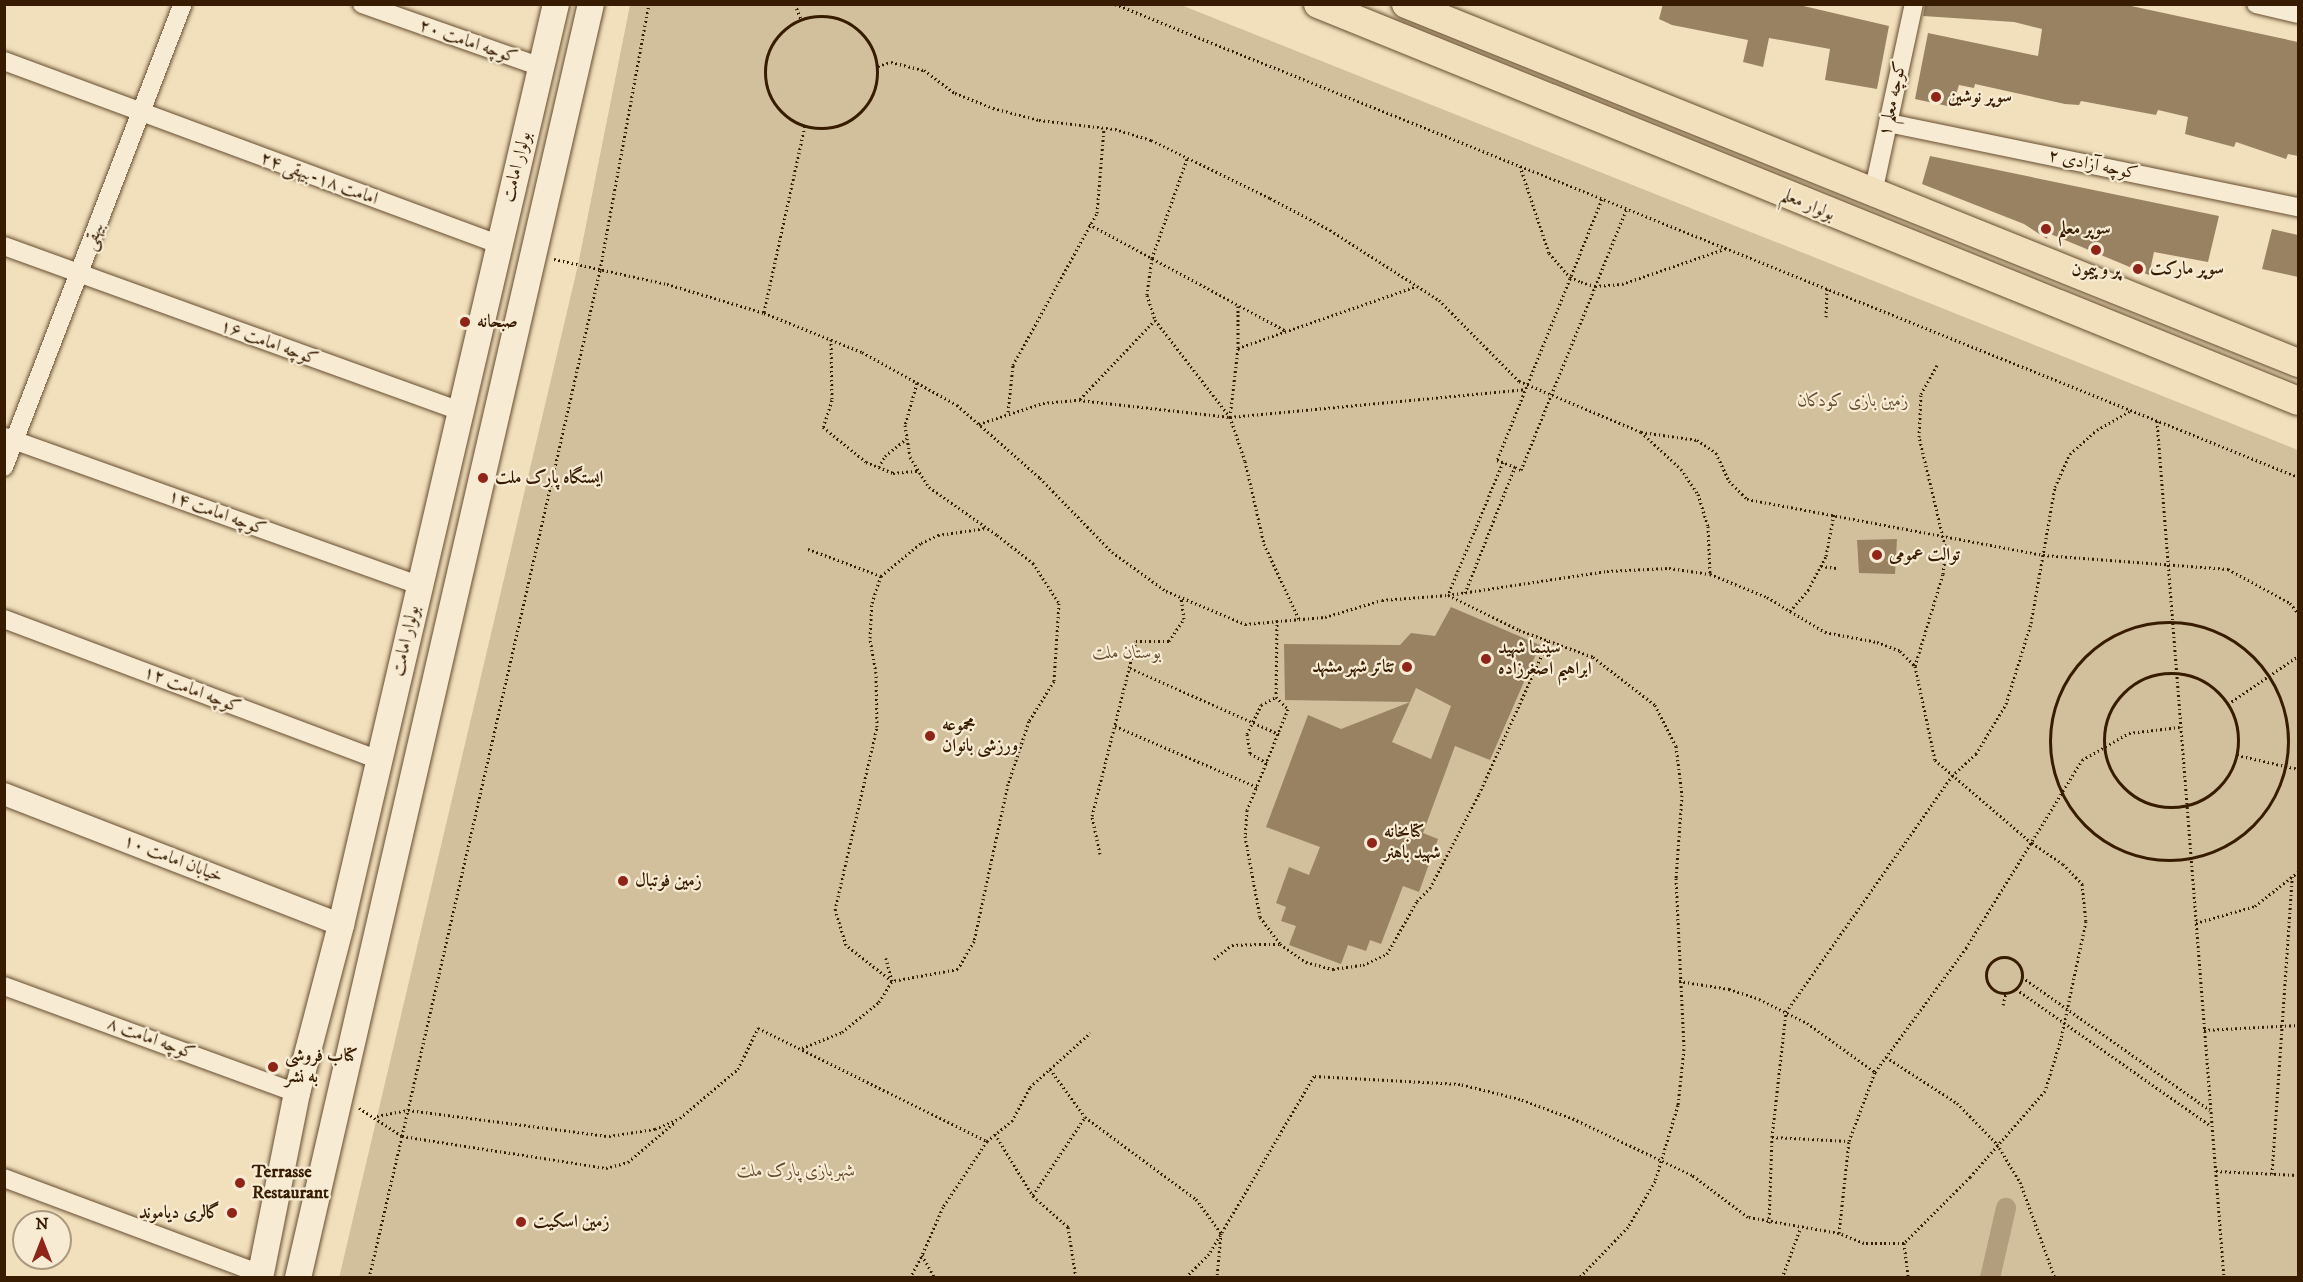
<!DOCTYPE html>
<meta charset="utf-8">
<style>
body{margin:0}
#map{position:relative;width:2303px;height:1282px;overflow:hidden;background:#f2e0bc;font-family:"IM FELL DW Pica",Amiri,serif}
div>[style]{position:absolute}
.green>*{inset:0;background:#d2bf9c}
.canal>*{height:20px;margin:-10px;padding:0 10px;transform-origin:10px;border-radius:10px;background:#b29d7c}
.building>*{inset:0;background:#988262}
.path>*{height:3px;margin-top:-1.5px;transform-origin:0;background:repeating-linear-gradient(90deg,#371c01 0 1.5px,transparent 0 4.5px)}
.path>.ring{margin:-1.5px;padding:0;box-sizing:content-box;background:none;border:3px solid #371c01;border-radius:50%}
.roads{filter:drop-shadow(0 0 2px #664d30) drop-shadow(0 0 2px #664d30)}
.minor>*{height:18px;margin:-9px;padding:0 9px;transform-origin:9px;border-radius:9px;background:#f7ebd3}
.tertiary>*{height:22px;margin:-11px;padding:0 11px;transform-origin:11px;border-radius:11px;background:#f7ebd3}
.secondary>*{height:26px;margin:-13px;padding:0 13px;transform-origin:13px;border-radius:13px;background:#f7ebd3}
.primary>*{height:28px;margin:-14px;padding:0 14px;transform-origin:14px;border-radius:14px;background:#f2e0bc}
.dots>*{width:16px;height:16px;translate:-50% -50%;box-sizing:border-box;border:3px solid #f7ebd3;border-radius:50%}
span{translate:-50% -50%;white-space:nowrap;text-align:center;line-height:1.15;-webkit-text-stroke:4.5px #f7ebd3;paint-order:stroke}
.street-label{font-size:18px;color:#371c01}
.poi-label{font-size:18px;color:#371c01;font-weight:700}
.left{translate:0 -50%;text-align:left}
.right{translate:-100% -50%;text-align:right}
.park-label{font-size:18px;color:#664d30;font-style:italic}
.frame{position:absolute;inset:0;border:6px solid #371c01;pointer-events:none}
.north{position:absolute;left:12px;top:1210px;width:60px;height:60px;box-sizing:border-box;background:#f7ebd3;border:2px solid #aa987f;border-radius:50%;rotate:0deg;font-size:16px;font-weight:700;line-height:24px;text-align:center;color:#371c01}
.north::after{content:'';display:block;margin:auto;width:21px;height:27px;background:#8f2418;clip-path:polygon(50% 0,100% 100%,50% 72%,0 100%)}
</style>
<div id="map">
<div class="green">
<div style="clip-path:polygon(630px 5px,1181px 5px,2298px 450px,2298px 1277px,339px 1278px,578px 265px)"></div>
</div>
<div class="canal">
<div style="left:1990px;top:1278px;width:72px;rotate:-77.1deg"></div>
</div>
<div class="building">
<div style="clip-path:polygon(1663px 4px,1795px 4px,1889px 26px,1877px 89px,1825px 80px,1830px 49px,1769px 38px,1763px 67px,1743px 62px,1748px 40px,1672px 25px,1659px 19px)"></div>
<div style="clip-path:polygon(1925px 4px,2122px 4px,2298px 42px,2298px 156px,2288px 154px,2286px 159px,2236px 142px,2234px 147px,2185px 134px,2188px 117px,2158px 110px,2156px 115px,2081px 101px,2079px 105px,2065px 104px,1975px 84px,1974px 88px,1959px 85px,1952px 107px,1915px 99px,1928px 33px,2038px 56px,2042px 29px,2014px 22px,1923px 16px)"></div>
<div style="clip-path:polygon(1930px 156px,2219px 216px,2208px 262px,2154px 252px,2149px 275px,2048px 233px,2047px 239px,2024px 224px,1922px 184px)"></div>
<div style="clip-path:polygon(2272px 229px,2298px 235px,2298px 277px,2262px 269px)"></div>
<div style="clip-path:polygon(1897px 539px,1895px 574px,1859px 573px,1857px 540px)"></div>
<div style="clip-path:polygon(1451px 607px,1540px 645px,1490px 760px,1455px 746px,1423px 833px,1438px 839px,1419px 892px,1403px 886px,1381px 944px,1370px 940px,1366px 951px,1348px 945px,1341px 964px,1289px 945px,1296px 926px,1281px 921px,1286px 907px,1276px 903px,1289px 867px,1309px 875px,1320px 847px,1266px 827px,1308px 715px,1341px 729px,1410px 702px,1392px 742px,1431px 759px,1451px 706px,1416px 688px,1410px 702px,1285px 700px,1284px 644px,1400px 645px,1411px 633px,1435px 636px)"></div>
</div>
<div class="path">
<div style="left:795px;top:4px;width:17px;rotate:69deg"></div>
<div style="left:1115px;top:4px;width:1274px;rotate:21.79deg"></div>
<div class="ring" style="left:765px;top:16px;width:109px;height:109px"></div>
<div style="left:878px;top:66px;width:14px;rotate:-17deg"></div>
<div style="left:891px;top:62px;width:34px;rotate:14deg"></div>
<div style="left:924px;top:70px;width:39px;rotate:37deg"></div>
<div style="left:955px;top:93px;width:41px;rotate:21.5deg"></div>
<div style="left:993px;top:108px;width:48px;rotate:14.6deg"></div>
<div style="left:1039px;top:120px;width:77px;rotate:6.8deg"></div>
<div style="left:1115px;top:129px;width:38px;rotate:17deg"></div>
<div style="left:1151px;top:140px;width:132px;rotate:26deg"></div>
<div style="left:1270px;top:198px;width:68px;rotate:28.1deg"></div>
<div style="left:1330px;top:230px;width:130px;rotate:32.7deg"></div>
<div style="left:1439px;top:300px;width:114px;rotate:45.4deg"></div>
<div style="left:1519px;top:381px;width:132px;rotate:22.7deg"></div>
<div style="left:1641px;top:432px;width:57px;rotate:8.1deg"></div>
<div style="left:1697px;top:440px;width:23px;rotate:34deg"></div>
<div style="left:1716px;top:453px;width:31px;rotate:65deg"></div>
<div style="left:1729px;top:481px;width:25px;rotate:45deg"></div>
<div style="left:1747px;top:499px;width:301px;rotate:10.7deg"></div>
<div style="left:2043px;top:555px;width:186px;rotate:4.3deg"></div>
<div style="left:2228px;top:569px;width:71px;rotate:28.7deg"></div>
<div style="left:2290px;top:603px;width:13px;rotate:51deg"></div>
<div style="left:1187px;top:159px;width:105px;rotate:109.5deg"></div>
<div style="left:1152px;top:258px;width:37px;rotate:98deg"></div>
<div style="left:1147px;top:295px;width:26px;rotate:72deg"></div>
<div style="left:1155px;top:320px;width:123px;rotate:52.3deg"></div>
<div style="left:1230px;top:417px;width:46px;rotate:71.2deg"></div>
<div style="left:1245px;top:461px;width:85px;rotate:77.1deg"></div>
<div style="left:1264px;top:544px;width:83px;rotate:65deg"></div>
<div style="left:1520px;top:166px;width:92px;rotate:71.6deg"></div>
<div style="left:1549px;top:253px;width:32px;rotate:49deg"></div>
<div style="left:1570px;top:277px;width:12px;rotate:24deg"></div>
<div style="left:1581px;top:282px;width:15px;rotate:16deg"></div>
<div style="left:1595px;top:286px;width:27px;rotate:-4deg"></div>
<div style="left:1622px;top:284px;width:111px;rotate:-18.9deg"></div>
<div style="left:1602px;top:199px;width:281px;rotate:111.9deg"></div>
<div style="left:1497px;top:460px;width:19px;rotate:21deg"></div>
<div style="left:1515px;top:467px;width:7px;rotate:27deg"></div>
<div style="left:1521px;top:470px;width:283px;rotate:-68deg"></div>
<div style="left:1089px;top:224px;width:224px;rotate:28.5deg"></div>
<div style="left:554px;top:259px;width:116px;rotate:12.5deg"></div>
<div style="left:667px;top:284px;width:101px;rotate:16.6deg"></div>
<div style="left:764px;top:313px;width:105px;rotate:21.7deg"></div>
<div style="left:862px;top:352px;width:109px;rotate:29.2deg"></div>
<div style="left:957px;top:405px;width:111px;rotate:41.3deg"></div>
<div style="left:1040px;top:478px;width:103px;rotate:45.8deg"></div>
<div style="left:1112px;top:552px;width:67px;rotate:35.8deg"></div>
<div style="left:1166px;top:591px;width:86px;rotate:22.7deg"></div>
<div style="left:1245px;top:624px;width:80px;rotate:-5deg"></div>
<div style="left:1325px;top:617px;width:59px;rotate:-16.6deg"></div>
<div style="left:1382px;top:600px;width:66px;rotate:-4.3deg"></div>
<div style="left:1448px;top:595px;width:161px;rotate:-8.6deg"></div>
<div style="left:1607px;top:571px;width:62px;rotate:-2.8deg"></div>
<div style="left:1669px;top:568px;width:41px;rotate:8.3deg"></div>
<div style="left:1710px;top:574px;width:61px;rotate:22deg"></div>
<div style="left:1767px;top:597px;width:68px;rotate:31.1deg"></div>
<div style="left:1825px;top:632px;width:53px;rotate:10.9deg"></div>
<div style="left:1877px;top:642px;width:25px;rotate:21deg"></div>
<div style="left:1900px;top:651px;width:21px;rotate:45deg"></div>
<div style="left:1915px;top:666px;width:96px;rotate:78deg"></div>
<div style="left:1935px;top:760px;width:128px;rotate:40.6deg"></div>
<div style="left:2032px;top:843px;width:37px;rotate:34deg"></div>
<div style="left:2063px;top:864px;width:28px;rotate:46deg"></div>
<div style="left:2082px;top:884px;width:37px;rotate:84deg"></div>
<div style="left:2086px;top:921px;width:121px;rotate:102deg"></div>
<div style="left:2061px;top:1039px;width:54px;rotate:107.1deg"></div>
<div style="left:2045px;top:1091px;width:114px;rotate:131.1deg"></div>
<div style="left:1970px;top:1177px;width:93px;rotate:135deg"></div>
<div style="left:1904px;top:1243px;width:40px;rotate:180deg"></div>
<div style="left:1864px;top:1243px;width:27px;rotate:-158deg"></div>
<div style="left:1839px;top:1233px;width:92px;rotate:-170deg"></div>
<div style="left:1748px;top:1217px;width:70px;rotate:-143.1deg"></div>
<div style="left:1692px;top:1175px;width:131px;rotate:-154.6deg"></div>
<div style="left:1574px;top:1119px;width:58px;rotate:-159.7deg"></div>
<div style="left:1520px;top:1099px;width:62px;rotate:-166deg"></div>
<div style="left:1460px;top:1084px;width:146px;rotate:-176.9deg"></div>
<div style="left:1314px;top:1076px;width:207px;rotate:120.5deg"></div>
<div style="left:1209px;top:1254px;width:34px;rotate:135deg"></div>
<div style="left:764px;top:312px;width:190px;rotate:-77.6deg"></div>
<div style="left:1826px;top:317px;width:28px;rotate:-88deg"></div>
<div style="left:831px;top:339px;width:61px;rotate:89.1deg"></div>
<div style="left:832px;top:400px;width:28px;rotate:108deg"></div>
<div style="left:823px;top:427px;width:55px;rotate:39.1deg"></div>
<div style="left:866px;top:462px;width:29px;rotate:22deg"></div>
<div style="left:893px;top:473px;width:25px;rotate:-5deg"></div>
<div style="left:1238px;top:348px;width:189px;rotate:-19.1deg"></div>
<div style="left:917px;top:383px;width:44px;rotate:105.9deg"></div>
<div style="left:905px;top:425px;width:32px;rotate:81deg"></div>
<div style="left:910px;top:457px;width:36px;rotate:58deg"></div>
<div style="left:929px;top:487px;width:83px;rotate:35.2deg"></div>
<div style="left:997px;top:535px;width:46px;rotate:37.9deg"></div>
<div style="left:1033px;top:563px;width:48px;rotate:57deg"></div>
<div style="left:1059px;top:603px;width:78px;rotate:93.7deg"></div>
<div style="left:1054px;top:681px;width:47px;rotate:122deg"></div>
<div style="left:1029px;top:721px;width:66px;rotate:108.4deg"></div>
<div style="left:1008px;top:784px;width:161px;rotate:102.2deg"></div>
<div style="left:974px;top:941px;width:32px;rotate:120deg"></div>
<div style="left:958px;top:969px;width:67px;rotate:169.7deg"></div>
<div style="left:892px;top:981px;width:58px;rotate:-142deg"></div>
<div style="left:846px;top:945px;width:37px;rotate:-107deg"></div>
<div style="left:835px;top:910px;width:188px;rotate:-77.1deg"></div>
<div style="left:877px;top:727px;width:54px;rotate:-91.1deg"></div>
<div style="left:876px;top:673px;width:36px;rotate:-100deg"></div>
<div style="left:870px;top:638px;width:35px;rotate:-87deg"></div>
<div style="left:872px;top:603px;width:28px;rotate:-72deg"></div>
<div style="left:881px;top:576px;width:52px;rotate:-39.5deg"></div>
<div style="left:921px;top:543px;width:19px;rotate:-25deg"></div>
<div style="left:938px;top:535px;width:49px;rotate:-8.3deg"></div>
<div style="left:1080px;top:399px;width:109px;rotate:-46.5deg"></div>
<div style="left:1008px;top:412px;width:47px;rotate:-83.9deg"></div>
<div style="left:1013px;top:365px;width:174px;rotate:-61.1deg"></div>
<div style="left:1097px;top:213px;width:85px;rotate:-85.3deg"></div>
<div style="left:1230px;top:417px;width:69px;rotate:-83.4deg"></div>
<div style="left:1238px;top:348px;width:42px;rotate:-90deg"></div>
<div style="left:2157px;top:421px;width:860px;rotate:85.53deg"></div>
<div style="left:979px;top:424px;width:67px;rotate:-18.2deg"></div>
<div style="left:1043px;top:403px;width:36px;rotate:-5deg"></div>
<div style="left:1079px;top:400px;width:152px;rotate:6.4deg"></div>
<div style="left:1230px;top:417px;width:296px;rotate:-5.4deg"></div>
<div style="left:1641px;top:432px;width:54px;rotate:42.8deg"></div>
<div style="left:1681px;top:469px;width:30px;rotate:56deg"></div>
<div style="left:1698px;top:494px;width:34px;rotate:73deg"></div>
<div style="left:1708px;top:526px;width:48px;rotate:87.6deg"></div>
<div style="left:1503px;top:462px;width:144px;rotate:112.5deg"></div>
<div style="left:1448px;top:595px;width:79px;rotate:26.2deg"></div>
<div style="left:1519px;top:630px;width:79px;rotate:20deg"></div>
<div style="left:1593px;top:657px;width:78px;rotate:37.7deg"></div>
<div style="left:1655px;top:705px;width:46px;rotate:62.9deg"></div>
<div style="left:1676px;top:746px;width:49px;rotate:83deg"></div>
<div style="left:1682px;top:795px;width:83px;rotate:94.1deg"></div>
<div style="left:1676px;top:878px;width:171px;rotate:87.3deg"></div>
<div style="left:1684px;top:1049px;width:56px;rotate:96.1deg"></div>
<div style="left:1678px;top:1105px;width:79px;rotate:106.8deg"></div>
<div style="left:1655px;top:1181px;width:53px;rotate:120.4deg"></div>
<div style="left:1628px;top:1227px;width:71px;rotate:133.9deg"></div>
<div style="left:879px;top:467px;width:13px;rotate:-61deg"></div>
<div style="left:885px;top:456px;width:28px;rotate:-39deg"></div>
<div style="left:808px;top:549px;width:78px;rotate:20.3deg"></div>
<div style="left:1821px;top:566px;width:16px;rotate:7deg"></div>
<div style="left:1465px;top:593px;width:136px;rotate:-68.4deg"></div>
<div style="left:1790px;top:611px;width:28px;rotate:-49deg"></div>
<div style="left:1808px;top:590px;width:38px;rotate:-62deg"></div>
<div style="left:1826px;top:556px;width:43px;rotate:-79.2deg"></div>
<div style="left:1277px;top:620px;width:77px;rotate:90.7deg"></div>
<div style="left:1276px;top:697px;width:17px;rotate:45deg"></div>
<div style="left:1288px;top:709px;width:109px;rotate:112.1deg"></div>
<div style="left:1247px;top:810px;width:26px;rotate:94deg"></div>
<div style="left:1245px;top:836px;width:82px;rotate:79.5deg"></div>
<div style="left:1260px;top:917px;width:34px;rotate:53deg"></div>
<div class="ring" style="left:2050px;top:622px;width:235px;height:235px"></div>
<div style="left:1915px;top:666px;width:96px;rotate:-73.1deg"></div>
<div style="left:1943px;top:574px;width:24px;rotate:-83deg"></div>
<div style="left:1946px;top:550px;width:116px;rotate:-103.4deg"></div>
<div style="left:1919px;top:437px;width:43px;rotate:-87.3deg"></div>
<div style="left:1921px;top:394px;width:33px;rotate:-61deg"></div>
<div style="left:1130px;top:668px;width:163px;rotate:23.9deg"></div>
<div class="ring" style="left:2104px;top:673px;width:131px;height:131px"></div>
<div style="left:2228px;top:704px;width:85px;rotate:-34.4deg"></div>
<div style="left:1115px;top:726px;width:155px;rotate:23.2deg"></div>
<div style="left:2237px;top:755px;width:63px;rotate:12.9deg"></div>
<div style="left:1267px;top:763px;width:20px;rotate:-150deg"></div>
<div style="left:1250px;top:753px;width:19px;rotate:-99deg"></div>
<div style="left:1247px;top:734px;width:32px;rotate:-64deg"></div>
<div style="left:1261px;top:705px;width:17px;rotate:-28deg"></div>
<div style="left:1100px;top:854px;width:39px;rotate:-102deg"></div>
<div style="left:1092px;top:816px;width:180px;rotate:-75.9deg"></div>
<div style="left:1136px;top:641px;width:33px"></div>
<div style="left:1169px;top:641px;width:27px;rotate:-56deg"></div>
<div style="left:1184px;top:619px;width:22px;rotate:-98deg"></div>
<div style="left:2196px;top:923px;width:61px;rotate:-16.1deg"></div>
<div style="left:2255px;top:906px;width:55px;rotate:-38.3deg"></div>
<div class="ring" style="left:1986px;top:957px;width:33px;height:33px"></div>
<div style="left:1214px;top:959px;width:23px;rotate:-38deg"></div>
<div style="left:1232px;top:945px;width:28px;rotate:-2deg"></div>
<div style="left:1260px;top:944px;width:20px"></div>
<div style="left:1280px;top:944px;width:32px;rotate:35deg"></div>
<div style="left:1306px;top:962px;width:28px;rotate:15deg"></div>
<div style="left:1333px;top:969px;width:30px;rotate:-8deg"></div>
<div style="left:1363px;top:965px;width:26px;rotate:-25deg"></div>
<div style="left:1387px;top:954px;width:61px;rotate:-60.5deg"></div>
<div style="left:1417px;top:901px;width:18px;rotate:-45deg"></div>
<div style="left:1430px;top:888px;width:106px;rotate:-62.5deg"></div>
<div style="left:1479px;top:794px;width:168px;rotate:-65.7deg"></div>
<div style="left:2022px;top:977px;width:230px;rotate:35.3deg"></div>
<div style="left:1679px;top:981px;width:51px;rotate:9.1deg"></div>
<div style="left:1729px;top:989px;width:32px;rotate:18deg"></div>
<div style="left:1759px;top:999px;width:54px;rotate:26.6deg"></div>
<div style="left:1807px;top:1023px;width:84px;rotate:35.8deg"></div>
<div style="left:2016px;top:989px;width:238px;rotate:35.1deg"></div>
<div style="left:2003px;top:1005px;width:12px;rotate:-76deg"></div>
<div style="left:2204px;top:1030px;width:94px;rotate:-3deg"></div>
<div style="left:802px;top:1048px;width:43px;rotate:-21.8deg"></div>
<div style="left:842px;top:1032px;width:48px;rotate:-39deg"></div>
<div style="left:879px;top:1002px;width:25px;rotate:-58deg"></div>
<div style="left:892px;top:981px;width:24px;rotate:-105deg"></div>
<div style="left:1886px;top:1057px;width:85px;rotate:32.9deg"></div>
<div style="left:1957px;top:1103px;width:57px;rotate:45.7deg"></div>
<div style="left:1997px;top:1144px;width:44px;rotate:58.8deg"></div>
<div style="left:2020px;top:1182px;width:102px;rotate:70deg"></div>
<div style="left:1050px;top:1069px;width:59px;rotate:53.9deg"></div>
<div style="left:1085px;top:1117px;width:138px;rotate:36.5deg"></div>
<div style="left:1196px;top:1199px;width:42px;rotate:53.7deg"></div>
<div style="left:1221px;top:1233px;width:45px;rotate:95.1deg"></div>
<div style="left:359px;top:1108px;width:51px;rotate:33.1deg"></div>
<div style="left:402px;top:1136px;width:888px;rotate:-77.12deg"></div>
<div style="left:600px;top:270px;width:270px;rotate:-79.6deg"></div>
<div style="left:377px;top:1116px;width:32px;rotate:-11deg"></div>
<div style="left:408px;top:1110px;width:203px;rotate:7.4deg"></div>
<div style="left:609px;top:1136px;width:47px;rotate:-8.7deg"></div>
<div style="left:655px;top:1129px;width:27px;rotate:-24deg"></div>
<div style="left:680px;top:1118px;width:76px;rotate:-40.2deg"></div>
<div style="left:738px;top:1069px;width:46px;rotate:-64deg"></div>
<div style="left:758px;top:1028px;width:255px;rotate:26.3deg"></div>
<div style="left:987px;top:1141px;width:79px;rotate:123.7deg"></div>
<div style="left:943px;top:1207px;width:52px;rotate:113.6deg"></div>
<div style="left:922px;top:1255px;width:26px;rotate:61deg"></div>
<div style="left:995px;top:1134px;width:73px;rotate:58.5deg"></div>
<div style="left:1033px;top:1196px;width:47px;rotate:41.5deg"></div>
<div style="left:1068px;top:1227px;width:52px;rotate:81.1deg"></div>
<div style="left:1772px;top:1137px;width:76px;rotate:3deg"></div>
<div style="left:987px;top:1141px;width:32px;rotate:-39deg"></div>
<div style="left:1012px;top:1121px;width:38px;rotate:-62deg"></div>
<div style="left:1030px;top:1087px;width:81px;rotate:-42deg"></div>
<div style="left:2216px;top:1171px;width:82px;rotate:2.8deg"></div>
<div style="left:2272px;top:1174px;width:298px;rotate:-86.1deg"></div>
<div style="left:1033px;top:1195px;width:94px;rotate:-56.3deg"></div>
<div style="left:1769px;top:1223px;width:86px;rotate:-88deg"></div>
<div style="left:1772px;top:1137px;width:126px;rotate:-83.6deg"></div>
<div style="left:1786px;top:1012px;width:289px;rotate:-54.9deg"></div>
<div style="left:1952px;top:776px;width:33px;rotate:-43deg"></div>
<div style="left:1976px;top:754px;width:58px;rotate:-59deg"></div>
<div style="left:2006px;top:704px;width:85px;rotate:-72.8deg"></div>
<div style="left:2031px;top:623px;width:138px;rotate:-80deg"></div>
<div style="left:2055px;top:487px;width:36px;rotate:-66deg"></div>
<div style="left:2070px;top:454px;width:36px;rotate:-42deg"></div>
<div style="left:2097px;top:430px;width:39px;rotate:-30deg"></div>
<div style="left:1839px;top:1233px;width:93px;rotate:-83.8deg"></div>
<div style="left:1849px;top:1141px;width:74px;rotate:-69.4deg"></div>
<div style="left:1875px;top:1072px;width:154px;rotate:-53.7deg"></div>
<div style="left:1966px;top:948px;width:221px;rotate:-58.3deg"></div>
<div style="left:2082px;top:760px;width:54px;rotate:-29.9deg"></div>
<div style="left:2129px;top:733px;width:51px;rotate:-6.7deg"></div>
<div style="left:1904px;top:1243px;width:35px;rotate:83deg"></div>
<div style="left:369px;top:1278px;width:146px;rotate:-76.9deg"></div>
<div style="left:402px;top:1136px;width:206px;rotate:8.9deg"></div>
<div style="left:606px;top:1168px;width:23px;rotate:-15deg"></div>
<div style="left:628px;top:1162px;width:62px;rotate:-40.4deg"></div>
<div style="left:910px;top:1278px;width:26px;rotate:-62deg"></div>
<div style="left:1782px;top:1278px;width:52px;rotate:-69.8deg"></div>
</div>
<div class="roads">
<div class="minor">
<div style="left:362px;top:4px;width:190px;rotate:19.4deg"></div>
<div style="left:2256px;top:4px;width:43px;rotate:13.4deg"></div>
<div style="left:4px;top:61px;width:527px;rotate:20.33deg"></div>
<div style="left:1888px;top:123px;width:419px;rotate:11.6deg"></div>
<div style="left:1873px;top:193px;width:193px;rotate:-77.8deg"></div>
<div style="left:4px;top:246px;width:485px;rotate:19.9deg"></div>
<div style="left:5px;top:437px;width:440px;rotate:19.7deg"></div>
<div style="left:4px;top:467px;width:496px;rotate:-68.9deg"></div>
<div style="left:4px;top:619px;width:401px;rotate:20.6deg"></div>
<div style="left:4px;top:986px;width:312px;rotate:20.1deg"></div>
<div style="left:4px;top:1178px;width:274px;rotate:20.5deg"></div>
</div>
<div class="tertiary">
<div style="left:4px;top:794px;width:362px;rotate:21.2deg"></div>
</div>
<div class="secondary">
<div style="left:260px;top:1278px;width:189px;rotate:-78.7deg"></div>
<div style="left:297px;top:1093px;width:174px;rotate:-75.3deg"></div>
<div style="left:341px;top:925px;width:946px;rotate:-76.86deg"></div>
<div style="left:298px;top:1278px;width:1307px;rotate:-77.05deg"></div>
</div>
<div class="primary">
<div style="left:1318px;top:4px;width:1057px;rotate:22.05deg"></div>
<div style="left:1406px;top:4px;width:962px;rotate:21.92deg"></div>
</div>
</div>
<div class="dots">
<div style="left:1936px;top:97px;background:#8f2418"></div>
<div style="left:2046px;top:229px;background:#8f2418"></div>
<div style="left:2096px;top:250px;background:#8f2418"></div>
<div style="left:2138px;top:269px;background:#8f2418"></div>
<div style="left:465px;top:322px;background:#8f2418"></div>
<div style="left:483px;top:478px;background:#8f2418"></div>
<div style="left:1877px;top:555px;background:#8f2418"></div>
<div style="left:1486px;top:659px;background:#8f2418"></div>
<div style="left:1407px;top:667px;background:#8f2418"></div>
<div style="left:930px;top:736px;background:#8f2418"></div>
<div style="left:1372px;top:843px;background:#8f2418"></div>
<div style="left:623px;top:881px;background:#8f2418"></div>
<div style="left:273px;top:1067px;background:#8f2418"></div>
<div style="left:240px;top:1183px;background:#8f2418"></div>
<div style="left:232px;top:1213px;background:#8f2418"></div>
<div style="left:521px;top:1222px;background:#8f2418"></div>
</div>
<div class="street-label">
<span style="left:468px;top:42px;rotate:19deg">کوچه امامت ۲۰</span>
<span style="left:1893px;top:99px;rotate:-78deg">کوچه معلم ۱</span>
<span style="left:2093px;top:165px;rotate:12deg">کوچه آزادی ۲</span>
<span style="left:517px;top:167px;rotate:-76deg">بولوار امامت</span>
<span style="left:319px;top:179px;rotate:20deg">امامت ۱۸-بیهقی ۲۴</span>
<span style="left:1808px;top:205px;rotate:23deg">بولوار معلم</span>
<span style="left:94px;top:236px;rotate:-69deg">بیهقی</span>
<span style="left:269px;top:343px;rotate:20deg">کوچه امامت ۱۶</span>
<span style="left:217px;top:513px;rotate:20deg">کوچه امامت ۱۴</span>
<span style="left:406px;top:641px;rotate:-77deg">بولوار امامت</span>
<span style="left:192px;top:690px;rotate:21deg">کوچه امامت ۱۲</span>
<span style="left:173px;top:859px;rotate:21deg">خیابان امامت ۱۰</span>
<span style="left:151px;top:1039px;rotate:20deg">کوچه امامت ۸</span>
</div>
<div class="poi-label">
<span class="left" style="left:1948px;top:97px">سوپر نوشین</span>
<span class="left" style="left:2058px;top:229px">سوپر معلم</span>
<span class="left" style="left:2150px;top:269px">سوپر مارکت</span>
<span style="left:2096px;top:270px">پر و پیمون</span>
<span class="left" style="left:477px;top:322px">صبحانه</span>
<span class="left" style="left:495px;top:478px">ایستگاه پارک ملت</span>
<span class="left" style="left:1889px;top:555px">توالت عمومی</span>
<span class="left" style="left:1498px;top:659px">سینما شهید<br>ابراهیم اصغرزاده</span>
<span class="right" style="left:1395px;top:667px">تئاتر شهر مشهد</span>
<span class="left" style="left:942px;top:736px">مجموعه<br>ورزشی بانوان</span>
<span class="left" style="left:1384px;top:843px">کتابخانه<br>شهید باهنر</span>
<span class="left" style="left:635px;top:881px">زمین فوتبال</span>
<span class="left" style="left:285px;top:1067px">کتاب فروشی<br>به نشر</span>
<span class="left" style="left:252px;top:1183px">Terrasse<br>Restaurant</span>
<span class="right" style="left:220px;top:1213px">گالری دیاموند</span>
<span class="left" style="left:533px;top:1222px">زمین اسکیت</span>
</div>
<div class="park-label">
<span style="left:1853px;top:401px">زمین بازی کودکان</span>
<span style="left:1127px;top:653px">بوستان ملت</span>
<span style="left:796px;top:1171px">شهربازی پارک ملت</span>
</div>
<div class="frame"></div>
<div class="north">N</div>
</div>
